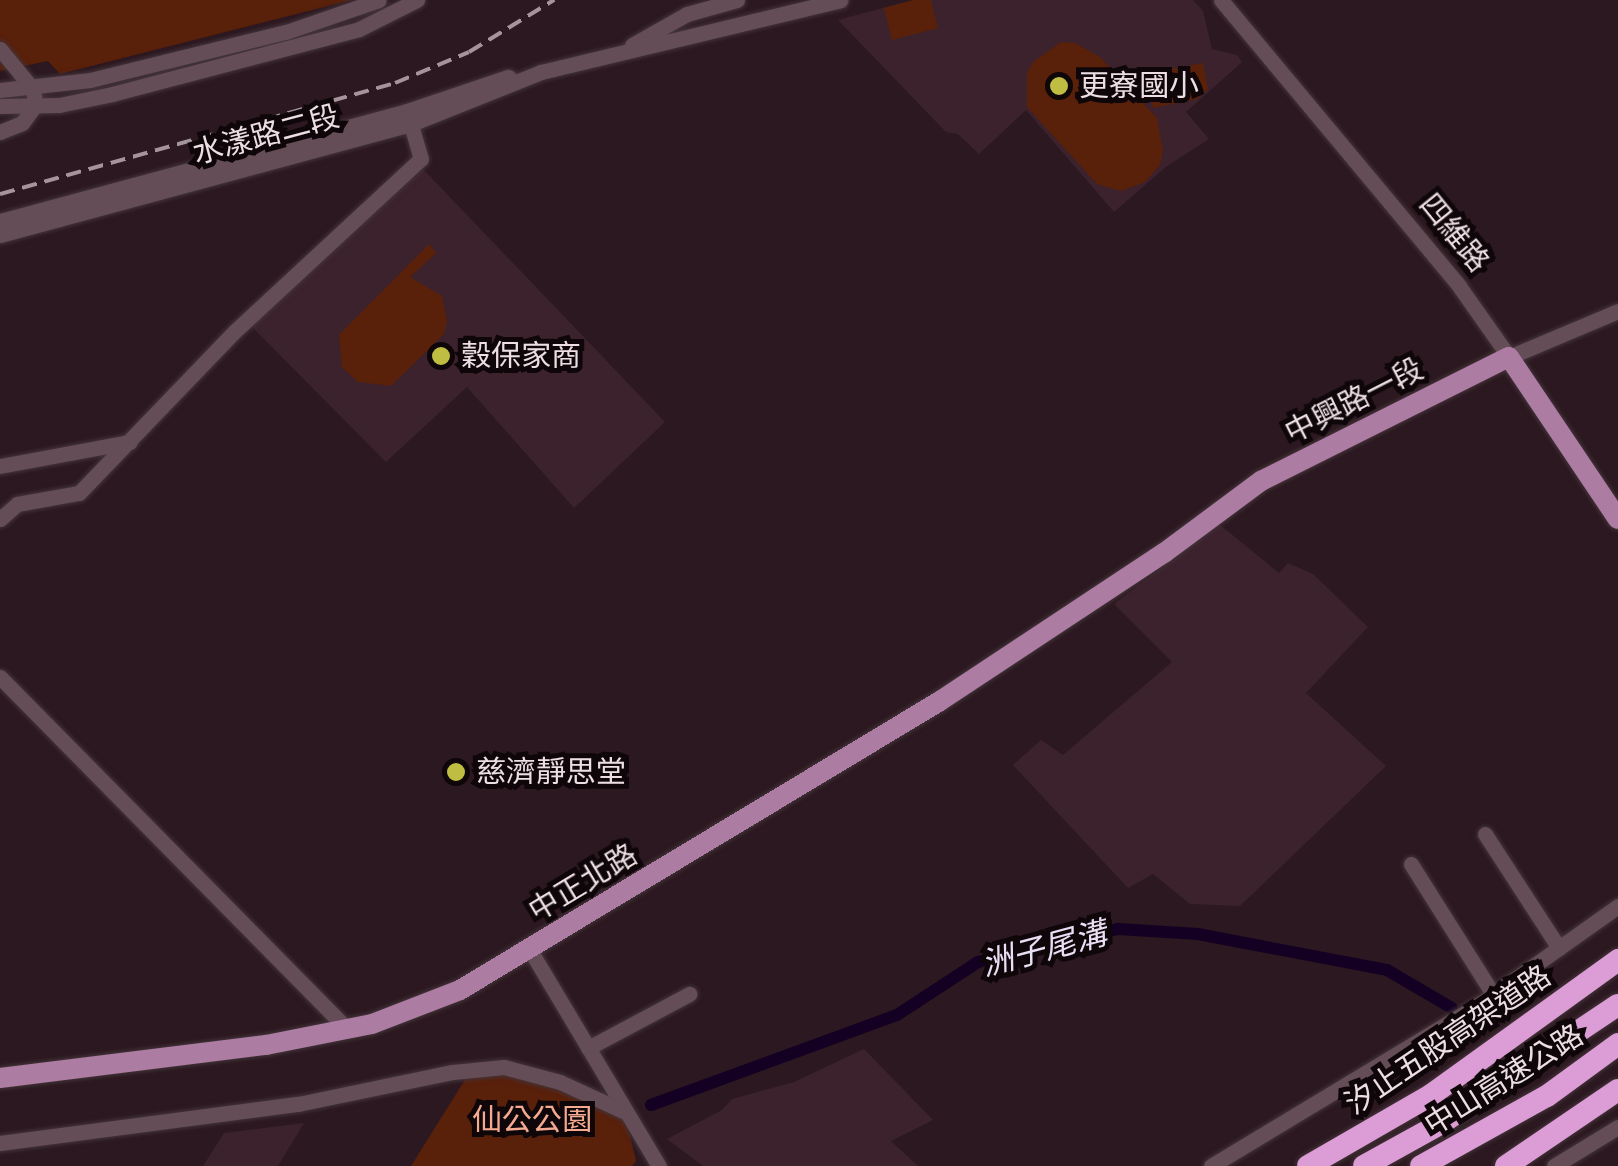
<!DOCTYPE html>
<meta charset="utf-8">
<style>
body{margin:0}
#map{position:relative;width:1618px;height:1166px;overflow:hidden;background:#2c1820;font-family:"Fira Sans","Noto Sans TC",sans-serif}
div>[style]{position:absolute}
.built>*{inset:0;background:#3c222d}
.green>*{inset:0;background:#59200a}
.canal>*{height:12px;margin:-6px;padding:0 6px;transform-origin:6px;border-radius:6px;background:#140023}
.roads{filter:drop-shadow(0 0 2px #43343a) drop-shadow(0 0 2px #43343a)}
.minor>*{height:15px;margin:-7.5px;padding:0 7.5px;transform-origin:7.5px;border-radius:7.5px;background:#644d56}
.major>*{height:20px;margin:-10px;padding:0 10px;transform-origin:10px;border-radius:10px;background:#ac7ca2}
.highway>*{height:22px;margin:-11px;padding:0 11px;transform-origin:11px;border-radius:11px;background:#dc9cd5}
.rail>*{height:4px;margin-top:-2px;transform-origin:0;background:repeating-linear-gradient(90deg,#a5959b 0 15px,transparent 0 23px)}
.dots>*{width:28px;height:28px;translate:-50% -50%;box-sizing:border-box;border:5px solid #0e0609;border-radius:50%}
span{translate:-50% -50%;white-space:nowrap;text-align:center;line-height:1.15;-webkit-text-stroke:10px #0e0609;paint-order:stroke}
.poi-label{font-size:30px;color:#ecdee3}
.left{translate:0 -50%;text-align:left}
.street-label{font-size:30px;color:#ecdee3}
.park-label{font-size:30px;color:#f4aa90}
.water-label{font-size:32px;color:#e9dff5;font-style:italic}
</style>
<div id="map">
<div class="built">
<div style="clip-path:polygon(913px 0,1193px 0,1203px 11px,1212px 49px,1237px 55px,1242px 62px,1186px 112px,1209px 139px,1167px 166px,1114px 212px,1026px 110px,979px 154px,958px 134px,946px 132px,838px 20px)"></div>
<div style="clip-path:polygon(423px 169px,665px 422px,574px 508px,467px 387px,386px 462px,251px 326px)"></div>
<div style="clip-path:polygon(1219px 524px,1279px 573px,1288px 563px,1313px 574px,1368px 627px,1306px 693px,1386px 766px,1240px 906px,1190px 904px,1153px 874px,1128px 888px,1013px 765px,1041px 740px,1063px 755px,1172px 662px,1114px 604px)"></div>
<div style="clip-path:polygon(864px 1049px,933px 1120px,891px 1141px,918px 1166px,703px 1166px,667px 1139px,722px 1110px,732px 1099px,794px 1082px)"></div>
<div style="clip-path:polygon(304px 1123px,278px 1166px,203px 1166px,224px 1133px)"></div>
</div>
<div class="green">
<div style="clip-path:polygon(0 0,352px 0,60px 74px,48px 61px,0 71px)"></div>
<div style="clip-path:polygon(913px 0,931px 0,938px 28px,892px 40px,884px 8px)"></div>
<div style="clip-path:polygon(1061px 42px,1075px 43px,1100px 57px,1157px 118px,1163px 151px,1160px 165px,1145px 182px,1121px 191px,1097px 184px,1027px 107px,1027px 74px,1033px 62px)"></div>
<div style="clip-path:polygon(1203px 63px,1208px 89px,1197px 99px,1153px 108px,1145px 74px)"></div>
<div style="clip-path:polygon(429px 244px,436px 253px,410px 277px,442px 296px,447px 321px,444px 334px,391px 386px,358px 382px,342px 367px,339px 335px)"></div>
<div style="clip-path:polygon(471px 1070px,543px 1073px,623px 1106px,636px 1161px,632px 1166px,411px 1166px)"></div>
</div>
<div class="canal">
<div style="left:651px;top:1105px;width:262px;rotate:-20.1deg"></div>
<div style="left:897px;top:1015px;width:97px;rotate:-33.2deg"></div>
<div style="left:978px;top:962px;width:144px;rotate:-13.3deg"></div>
<div style="left:1118px;top:929px;width:80px;rotate:3.6deg"></div>
<div style="left:1198px;top:934px;width:192px;rotate:10.8deg"></div>
<div style="left:1387px;top:970px;width:75px;rotate:30.3deg"></div>
</div>
<div class="roads">
<div class="minor">
<div style="left:1221px;top:0;width:372px;rotate:50.2deg"></div>
<div style="left:1459px;top:286px;width:87px;rotate:54.8deg"></div>
<div style="left:1509px;top:357px;width:118px;rotate:-22.9deg"></div>
<div style="left:632px;top:45px;width:63px;rotate:-29.4deg"></div>
<div style="left:687px;top:14px;width:52px;rotate:-15.6deg"></div>
<div style="left:0;top:49px;width:50px;rotate:50.6deg"></div>
<div style="left:32px;top:88px;width:16px;rotate:76deg"></div>
<div style="left:36px;top:104px;width:24px;rotate:126deg"></div>
<div style="left:22px;top:123px;width:24px;rotate:158deg"></div>
<div style="left:0;top:90px;width:91px;rotate:-6.3deg"></div>
<div style="left:90px;top:80px;width:202px;rotate:-13.8deg"></div>
<div style="left:286px;top:32px;width:98px;rotate:-19deg"></div>
<div style="left:0;top:106px;width:59px;rotate:-1deg"></div>
<div style="left:59px;top:105px;width:54px;rotate:-11.7deg"></div>
<div style="left:112px;top:94px;width:255px;rotate:-14.7deg"></div>
<div style="left:359px;top:29px;width:65px;rotate:-26.6deg"></div>
<div style="left:0;top:221px;width:422px;rotate:-15.1deg"></div>
<div style="left:407px;top:111px;width:107px;rotate:-18.6deg"></div>
<div style="left:0;top:235px;width:426px;rotate:-15.1deg"></div>
<div style="left:411px;top:124px;width:140px;rotate:-21.8deg"></div>
<div style="left:541px;top:72px;width:308px;rotate:-13.5deg"></div>
<div style="left:0;top:466px;width:132px;rotate:-10.5deg"></div>
<div style="left:0;top:519px;width:23px;rotate:-41deg"></div>
<div style="left:17px;top:504px;width:63px;rotate:-10.1deg"></div>
<div style="left:79px;top:493px;width:225px;rotate:-46.1deg"></div>
<div style="left:235px;top:331px;width:253px;rotate:-42.8deg"></div>
<div style="left:421px;top:159px;width:50px;rotate:-106.3deg"></div>
<div style="left:0;top:677px;width:493px;rotate:45.4deg"></div>
<div style="left:1485px;top:834px;width:136px;rotate:57deg"></div>
<div style="left:1411px;top:864px;width:154px;rotate:57.8deg"></div>
<div style="left:530px;top:950px;width:252px;rotate:59.2deg"></div>
<div style="left:588px;top:1048px;width:115px;rotate:-28.1deg"></div>
<div style="left:0;top:1143px;width:301px;rotate:-7.5deg"></div>
<div style="left:298px;top:1104px;width:158px;rotate:-11.7deg"></div>
<div style="left:453px;top:1072px;width:51px;rotate:-5.6deg"></div>
<div style="left:504px;top:1067px;width:58px;rotate:15deg"></div>
<div style="left:560px;top:1082px;width:69px;rotate:24.7deg"></div>
<div style="left:1211px;top:1166px;width:315px;rotate:-31.1deg"></div>
<div style="left:1481px;top:1003px;width:168px;rotate:-35.3deg"></div>
<div style="left:1554px;top:1166px;width:75px;rotate:-31.4deg"></div>
</div>
<div class="major">
<div style="left:0;top:1078px;width:268px;rotate:-7.1deg"></div>
<div style="left:266px;top:1045px;width:108px;rotate:-11.2deg"></div>
<div style="left:372px;top:1024px;width:94px;rotate:-21.1deg"></div>
<div style="left:460px;top:990px;width:560px;rotate:-31.05deg"></div>
<div style="left:940px;top:701px;width:268px;rotate:-33.5deg"></div>
<div style="left:1164px;top:553px;width:121px;rotate:-36.6deg"></div>
<div style="left:1261px;top:481px;width:277px;rotate:-26.6deg"></div>
<div style="left:1509px;top:357px;width:195px;rotate:56.1deg"></div>
</div>
<div class="highway">
<div style="left:1308px;top:1166px;width:142px;rotate:-30deg"></div>
<div style="left:1431px;top:1095px;width:231px;rotate:-35.8deg"></div>
<div style="left:1364px;top:1166px;width:87px;rotate:-28.9deg"></div>
<div style="left:1440px;top:1124px;width:214px;rotate:-33.8deg"></div>
<div style="left:1421px;top:1166px;width:144px;rotate:-29.1deg"></div>
<div style="left:1547px;top:1096px;width:88px;rotate:-36.2deg"></div>
<div style="left:1506px;top:1166px;width:135px;rotate:-34.2deg"></div>
</div>
</div>
<div class="rail">
<div style="left:0;top:194px;width:410px;rotate:-15.7deg"></div>
<div style="left:395px;top:83px;width:80px;rotate:-22.7deg"></div>
<div style="left:469px;top:52px;width:100px;rotate:-31.5deg"></div>
</div>
<div class="dots">
<div style="left:1059px;top:86px;background:#bfbe42"></div>
<div style="left:441px;top:356px;background:#bfbe42"></div>
<div style="left:456px;top:772px;background:#bfbe42"></div>
</div>
<div class="poi-label">
<span class="left" style="left:1079px;top:86px">更寮國小</span>
<span class="left" style="left:461px;top:356px">穀保家商</span>
<span class="left" style="left:476px;top:772px">慈濟靜思堂</span>
</div>
<div class="street-label">
<span style="left:266px;top:135px;rotate:-15deg">水漾路二段</span>
<span style="left:1454px;top:233px;rotate:51deg">四維路</span>
<span style="left:1354px;top:401px;rotate:-27deg">中興路一段</span>
<span style="left:583px;top:883px;rotate:-31deg">中正北路</span>
<span style="left:1448px;top:1040px;rotate:-34deg">汐止五股高架道路</span>
<span style="left:1504px;top:1080px;rotate:-32deg">中山高速公路</span>
</div>
<div class="park-label">
<span style="left:532px;top:1120px">仙公公園</span>
</div>
<div class="water-label">
<span style="left:1044px;top:949px;rotate:-15deg">洲子尾溝</span>
</div>
</div>
